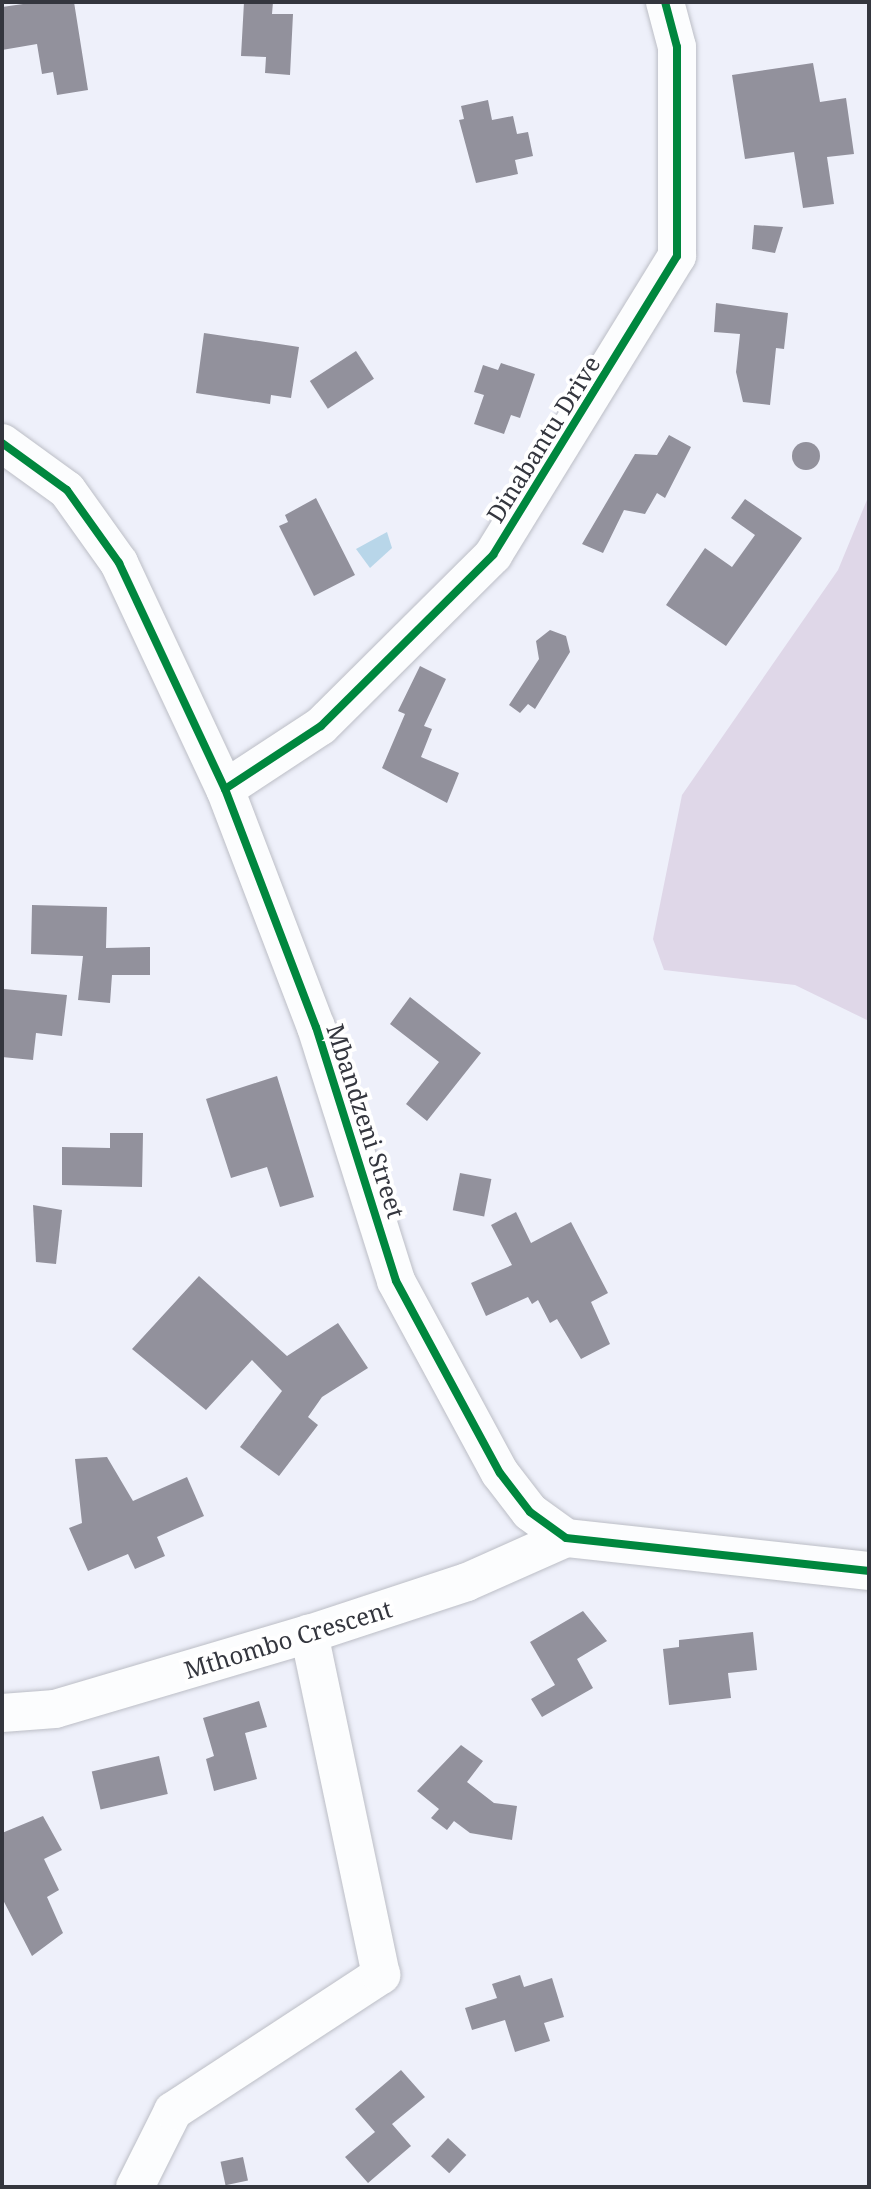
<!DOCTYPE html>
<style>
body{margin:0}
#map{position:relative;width:871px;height:2189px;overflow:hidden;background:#eef0fa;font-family:"Noto Serif",serif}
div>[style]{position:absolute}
.green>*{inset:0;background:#dfd7e8}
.water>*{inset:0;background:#b8d6e9}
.building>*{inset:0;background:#92919c;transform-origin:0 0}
.round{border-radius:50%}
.roads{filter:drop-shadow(0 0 2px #bcbec6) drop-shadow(0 0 2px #bcbec6)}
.minor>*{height:38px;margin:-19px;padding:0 19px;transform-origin:19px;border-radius:19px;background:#fcfdfe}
.cycleway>*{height:8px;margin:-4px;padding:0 4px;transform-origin:4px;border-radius:4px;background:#00873e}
span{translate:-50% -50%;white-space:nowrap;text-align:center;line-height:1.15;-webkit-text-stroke:8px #fff;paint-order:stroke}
.street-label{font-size:24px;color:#34363e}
.frame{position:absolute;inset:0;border:4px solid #34363e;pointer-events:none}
</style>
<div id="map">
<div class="green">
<div style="clip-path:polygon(869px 495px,869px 1021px,795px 985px,664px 970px,653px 939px,682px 795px,838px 570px)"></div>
</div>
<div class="water">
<div style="clip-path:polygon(387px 532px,392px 548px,370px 568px,356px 549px)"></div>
</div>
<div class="building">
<div style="clip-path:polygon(37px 2px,74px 2px,88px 90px,57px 95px,53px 72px,42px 74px,37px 44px,2px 50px,2px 7px)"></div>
<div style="clip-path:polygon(244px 2px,273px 2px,272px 14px,293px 14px,290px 75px,265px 73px,266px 57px,241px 56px)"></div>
<div style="clip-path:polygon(813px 63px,820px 102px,846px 98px,854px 154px,827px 157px,834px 204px,803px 208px,794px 152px,745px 159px,732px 75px)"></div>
<div style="clip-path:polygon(488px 100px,492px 120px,513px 116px,517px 134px,528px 132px,533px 156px,515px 160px,518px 174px,476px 183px,459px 120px,464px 119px,461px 106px)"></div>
<div style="clip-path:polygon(754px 225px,783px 227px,775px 253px,752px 249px)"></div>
<div style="clip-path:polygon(716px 303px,788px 313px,784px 349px,776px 348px,770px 405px,743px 402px,736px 372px,740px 334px,714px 332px)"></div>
<div style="clip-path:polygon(204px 333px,299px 347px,291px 398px,271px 395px,270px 404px,196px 393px)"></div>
<div style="left:356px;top:351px;width:33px;height:55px;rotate:57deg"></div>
<div style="clip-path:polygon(501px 363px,535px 374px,520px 418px,511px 415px,504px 434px,474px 424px,484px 395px,474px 392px,483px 365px,498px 370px)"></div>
<div style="clip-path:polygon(669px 435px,691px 447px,665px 498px,657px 493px,645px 514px,624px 510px,603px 553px,582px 544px,635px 454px,657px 455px)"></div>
<div class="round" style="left:792px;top:442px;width:28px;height:28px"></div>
<div style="clip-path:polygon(316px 498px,355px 575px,314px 596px,279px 526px,288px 522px,285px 515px)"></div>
<div style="clip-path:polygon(745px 499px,802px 538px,726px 646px,666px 605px,705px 548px,732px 567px,755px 535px,731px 518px)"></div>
<div style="clip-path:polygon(550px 630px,566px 636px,570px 652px,535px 709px,528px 704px,520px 713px,509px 705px,539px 659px,536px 641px)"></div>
<div style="clip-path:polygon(420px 666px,446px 679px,424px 726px,432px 729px,421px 757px,459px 773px,447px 803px,382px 768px,405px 714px,398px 711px)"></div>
<div style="clip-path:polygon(32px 905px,107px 907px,106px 948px,150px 947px,150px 975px,112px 975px,110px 1003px,78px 1000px,83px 956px,31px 954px)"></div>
<div style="clip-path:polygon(4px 989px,67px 995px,62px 1036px,36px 1033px,33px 1060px,2px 1057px)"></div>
<div style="clip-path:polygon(410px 997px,481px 1053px,427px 1121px,406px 1104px,439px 1062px,390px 1024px)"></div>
<div style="clip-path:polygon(277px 1076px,314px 1197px,280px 1207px,267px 1167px,231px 1178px,206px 1099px)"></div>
<div style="clip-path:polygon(110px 1133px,143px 1133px,142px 1187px,62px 1185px,62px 1147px,110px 1148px)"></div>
<div style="left:460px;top:1173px;width:32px;height:38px;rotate:11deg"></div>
<div style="clip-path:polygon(33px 1205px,62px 1210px,56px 1264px,36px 1262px)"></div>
<div style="clip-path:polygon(516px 1212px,531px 1243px,571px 1222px,608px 1293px,591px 1302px,610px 1344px,581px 1359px,557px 1319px,550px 1323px,538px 1300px,532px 1304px,528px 1297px,486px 1316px,471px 1283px,512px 1265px,491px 1225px)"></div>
<div style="clip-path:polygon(199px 1276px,287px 1356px,338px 1323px,368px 1368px,322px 1397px,308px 1417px,318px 1425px,279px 1476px,240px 1447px,282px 1391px,252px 1360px,206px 1410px,132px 1349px)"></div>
<div style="clip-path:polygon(107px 1457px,133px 1501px,187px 1477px,204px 1516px,157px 1537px,165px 1556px,135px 1569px,128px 1554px,88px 1571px,69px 1528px,82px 1523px,75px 1459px)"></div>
<div style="clip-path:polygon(583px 1611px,607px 1641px,577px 1659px,593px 1688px,542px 1717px,531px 1699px,555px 1685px,530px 1642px)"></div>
<div style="clip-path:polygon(753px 1632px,757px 1670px,728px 1673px,731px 1698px,669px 1705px,663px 1649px,679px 1647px,679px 1640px)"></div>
<div style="clip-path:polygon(259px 1701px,267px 1727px,245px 1733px,257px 1779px,214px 1791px,206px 1759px,214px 1756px,203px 1718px)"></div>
<div style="clip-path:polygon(461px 1745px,483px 1761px,467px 1782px,494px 1803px,517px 1806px,512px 1840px,470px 1833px,454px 1821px,447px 1830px,431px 1818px,439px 1809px,417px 1791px)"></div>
<div style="left:159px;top:1756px;width:39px;height:69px;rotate:77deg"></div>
<div style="clip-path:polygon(43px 1816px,62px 1850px,44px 1859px,59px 1890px,47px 1897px,63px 1933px,32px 1956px,2px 1898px,2px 1833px)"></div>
<div style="clip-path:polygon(520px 1975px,524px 1987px,552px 1978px,564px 2017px,544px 2023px,550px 2041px,515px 2052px,505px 2020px,472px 2030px,465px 2008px,497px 1998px,492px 1984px)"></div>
<div style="clip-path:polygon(401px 2070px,425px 2097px,392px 2124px,411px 2146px,368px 2183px,345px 2157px,375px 2132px,355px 2109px)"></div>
<div style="left:448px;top:2138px;width:25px;height:25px;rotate:43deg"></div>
<div style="left:243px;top:2157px;width:24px;height:23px;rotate:78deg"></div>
</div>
<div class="roads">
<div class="minor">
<div style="left:2px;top:443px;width:80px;rotate:35.9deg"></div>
<div style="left:67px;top:490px;width:90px;rotate:54.5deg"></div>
<div style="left:119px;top:563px;width:250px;rotate:64.9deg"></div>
<div style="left:225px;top:789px;width:255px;rotate:69.1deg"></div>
<div style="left:316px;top:1027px;width:266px;rotate:72.5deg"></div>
<div style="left:396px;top:1281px;width:218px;rotate:61.6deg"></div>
<div style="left:500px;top:1473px;width:49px;rotate:52.4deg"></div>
<div style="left:530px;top:1512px;width:44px;rotate:35.8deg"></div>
<div style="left:566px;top:1538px;width:305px;rotate:6.2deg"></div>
<div style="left:225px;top:789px;width:115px;rotate:-33.3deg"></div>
<div style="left:321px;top:726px;width:243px;rotate:-44.8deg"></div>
<div style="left:493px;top:555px;width:351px;rotate:-58.4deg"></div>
<div style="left:677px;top:256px;width:209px;rotate:-90deg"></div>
<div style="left:677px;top:47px;width:47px;rotate:-104.9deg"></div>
<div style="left:2px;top:1713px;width:53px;rotate:-4.3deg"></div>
<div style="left:55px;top:1709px;width:265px;rotate:-16.5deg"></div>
<div style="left:309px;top:1634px;width:166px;rotate:-18.2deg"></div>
<div style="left:467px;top:1582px;width:108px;rotate:-24deg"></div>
<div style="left:135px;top:2187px;width:85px;rotate:-63.4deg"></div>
<div style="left:173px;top:2111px;width:249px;rotate:-33.2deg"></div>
<div style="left:381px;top:1975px;width:349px;rotate:-101.9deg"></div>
</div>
</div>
<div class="cycleway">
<div style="left:2px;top:443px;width:80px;rotate:35.9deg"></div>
<div style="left:67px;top:490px;width:90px;rotate:54.5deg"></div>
<div style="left:119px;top:563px;width:250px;rotate:64.9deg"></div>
<div style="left:225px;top:789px;width:255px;rotate:69.1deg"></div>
<div style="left:316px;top:1027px;width:266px;rotate:72.5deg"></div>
<div style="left:396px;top:1281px;width:218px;rotate:61.6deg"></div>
<div style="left:500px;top:1473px;width:49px;rotate:52.4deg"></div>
<div style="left:530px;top:1512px;width:44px;rotate:35.8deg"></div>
<div style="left:566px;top:1538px;width:305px;rotate:6.2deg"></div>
<div style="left:225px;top:789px;width:115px;rotate:-33.3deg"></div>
<div style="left:321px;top:726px;width:243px;rotate:-44.8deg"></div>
<div style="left:493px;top:555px;width:351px;rotate:-58.4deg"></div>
<div style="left:677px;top:256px;width:209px;rotate:-90deg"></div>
<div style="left:677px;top:47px;width:47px;rotate:-104.9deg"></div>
</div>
<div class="street-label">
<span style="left:543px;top:439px;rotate:-58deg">Dinabantu Drive</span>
<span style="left:366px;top:1121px;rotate:72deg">Mbandzeni Street</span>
<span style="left:288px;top:1639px;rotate:-17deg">Mthombo Crescent</span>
</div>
<div class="frame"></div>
</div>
